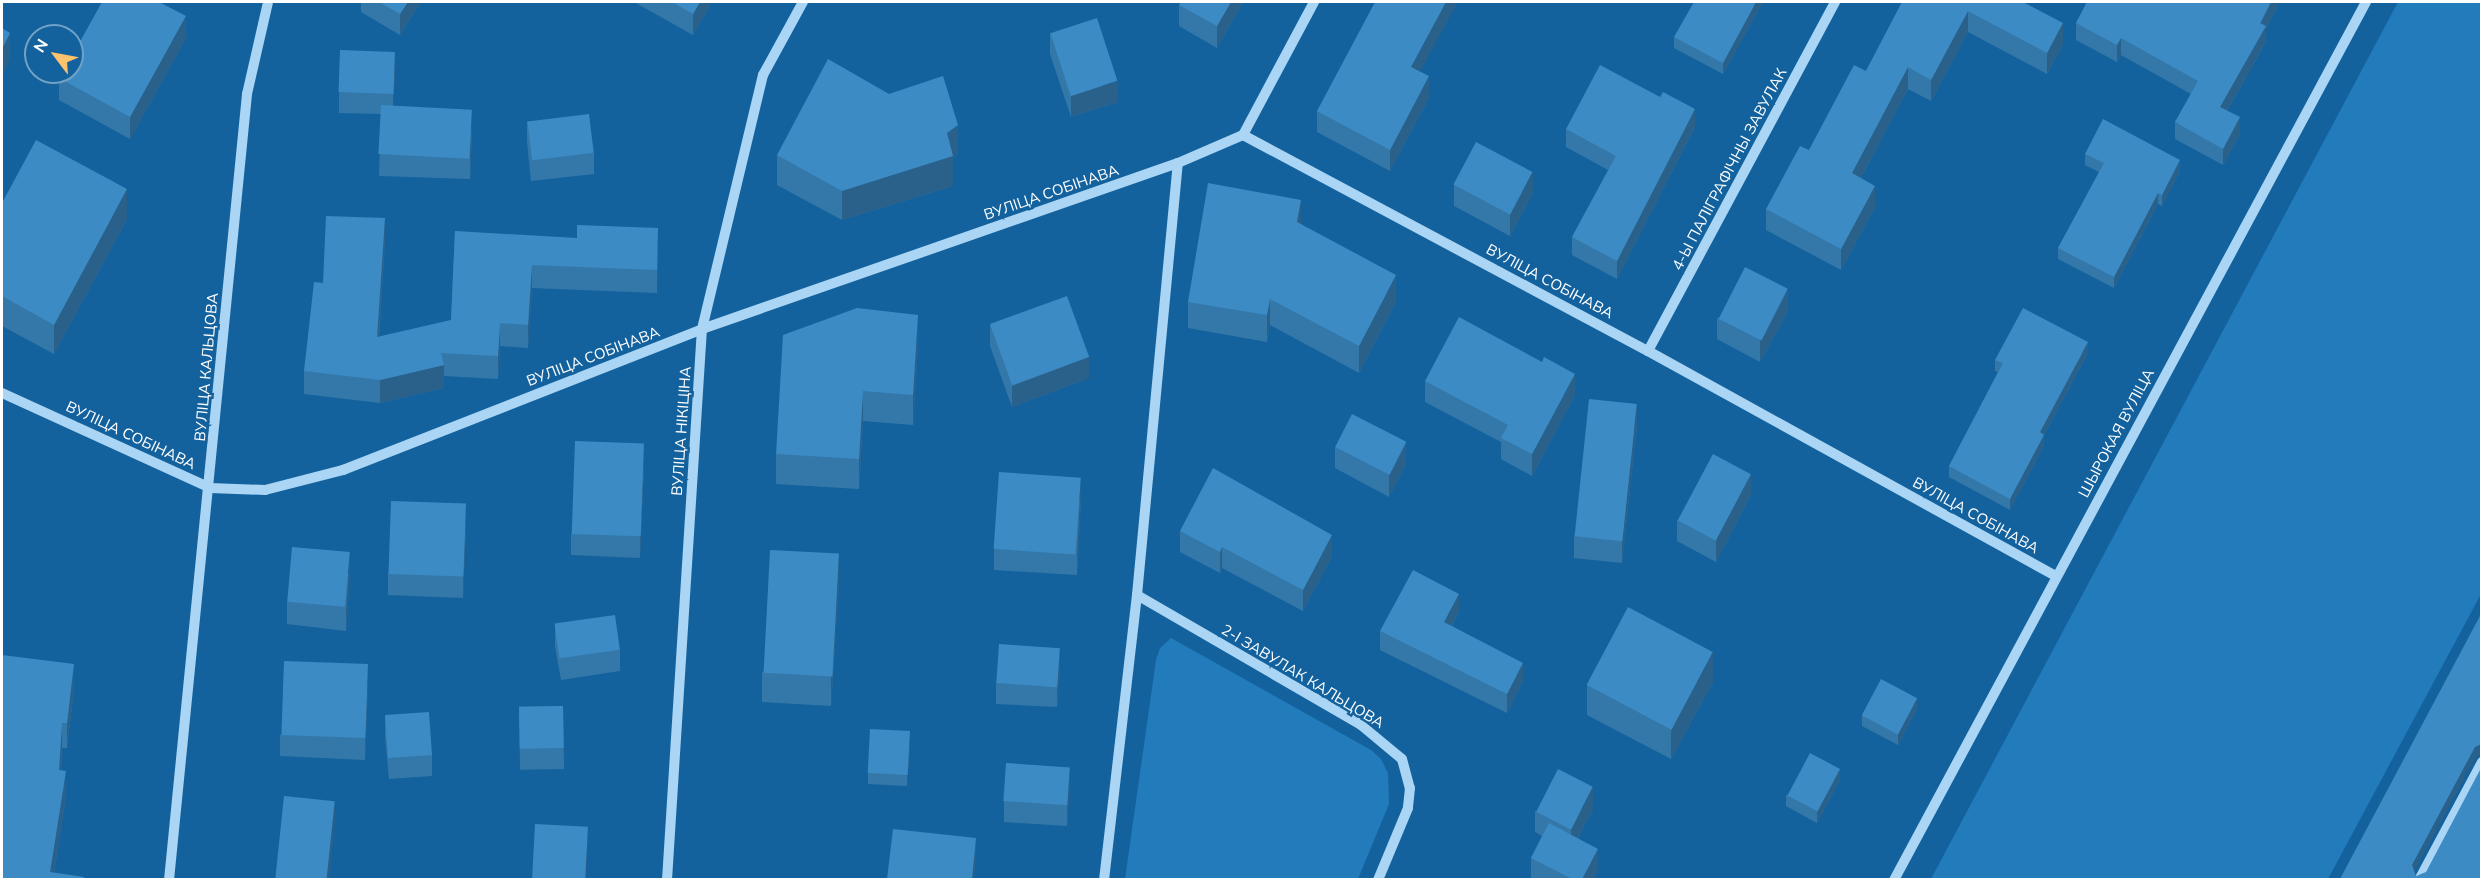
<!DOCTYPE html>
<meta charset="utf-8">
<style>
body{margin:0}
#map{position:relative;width:2483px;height:881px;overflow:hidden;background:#13629e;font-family:Mulish,sans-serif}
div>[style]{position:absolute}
.green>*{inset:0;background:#227bbb}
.minor>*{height:10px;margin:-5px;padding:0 5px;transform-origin:5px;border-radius:5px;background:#aad5f4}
.wall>*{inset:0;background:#3478a9;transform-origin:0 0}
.shaded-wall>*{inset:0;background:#2a618a}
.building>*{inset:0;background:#3c8bc5;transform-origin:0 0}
span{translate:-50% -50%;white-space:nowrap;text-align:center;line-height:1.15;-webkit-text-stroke:5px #13629e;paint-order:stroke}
.street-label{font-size:15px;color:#fff}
.frame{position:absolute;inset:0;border:3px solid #fff;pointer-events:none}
.north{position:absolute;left:24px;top:24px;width:60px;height:60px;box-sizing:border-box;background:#13629e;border:2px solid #71a1c5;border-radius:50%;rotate:302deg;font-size:16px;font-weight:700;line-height:24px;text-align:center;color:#fff}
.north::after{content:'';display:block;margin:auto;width:21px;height:27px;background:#ffc26d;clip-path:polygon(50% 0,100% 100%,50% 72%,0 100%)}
</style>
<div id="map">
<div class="green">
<div style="clip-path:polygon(2398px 2px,2481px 2px,2481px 594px,2328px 879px,1931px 879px)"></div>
<div style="clip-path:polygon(1171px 638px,1371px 750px,1381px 759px,1388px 773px,1389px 804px,1358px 879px,1125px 879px,1156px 660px,1160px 648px)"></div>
</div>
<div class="minor">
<div style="left:1243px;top:135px;width:151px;rotate:-61.9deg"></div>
<div style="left:1648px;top:351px;width:396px;rotate:-61.8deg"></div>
<div style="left:2px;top:393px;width:229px;rotate:24.5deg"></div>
<div style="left:210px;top:488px;width:55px;rotate:2.1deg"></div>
<div style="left:265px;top:490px;width:81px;rotate:-14.4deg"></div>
<div style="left:343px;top:470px;width:386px;rotate:-21.4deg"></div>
<div style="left:702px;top:329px;width:504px;rotate:-19.23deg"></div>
<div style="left:1178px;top:163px;width:71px;rotate:-23.3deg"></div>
<div style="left:1243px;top:135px;width:459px;rotate:28.1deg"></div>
<div style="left:1648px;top:351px;width:466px;rotate:28.9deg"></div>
<div style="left:1137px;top:595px;width:259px;rotate:30.1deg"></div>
<div style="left:1361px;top:725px;width:53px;rotate:39.7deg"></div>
<div style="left:1402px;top:759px;width:30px;rotate:75deg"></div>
<div style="left:1410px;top:788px;width:20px;rotate:96deg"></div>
<div style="left:1408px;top:808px;width:78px;rotate:112.6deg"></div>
<div style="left:169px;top:880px;width:790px;rotate:-84.33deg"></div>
<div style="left:247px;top:94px;width:94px;rotate:-77.1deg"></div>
<div style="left:667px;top:880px;width:552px;rotate:-86.37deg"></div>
<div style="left:702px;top:329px;width:261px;rotate:-76.5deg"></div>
<div style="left:763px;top:75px;width:83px;rotate:-61.3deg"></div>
<div style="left:1104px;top:880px;width:287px;rotate:-83.4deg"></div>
<div style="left:1137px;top:595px;width:434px;rotate:-84.6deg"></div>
<div style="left:1894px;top:880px;width:997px;rotate:-61.74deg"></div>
<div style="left:2419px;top:880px;width:134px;rotate:-61.9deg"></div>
</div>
<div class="wall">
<div style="clip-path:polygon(361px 2px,421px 2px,400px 35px,361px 12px)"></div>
<div style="clip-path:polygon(634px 2px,712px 2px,693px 35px)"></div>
<div style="clip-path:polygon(1243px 2px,1217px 48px,1179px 26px,1179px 5px)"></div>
<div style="clip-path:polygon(1763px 2px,1723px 74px,1674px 48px,1674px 37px)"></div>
<div style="clip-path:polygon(1902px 2px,2023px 2px,2063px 44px,2047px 74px,1968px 32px,1931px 101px,1908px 89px,1861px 178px,1875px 207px,1841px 270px,1766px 230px,1766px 209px,1866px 71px)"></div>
<div style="clip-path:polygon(2087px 2px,2280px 2px,2266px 29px,2266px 42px,2227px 111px,2240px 134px,2223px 165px,2175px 139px,2175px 122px,2191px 94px,2121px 55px,2117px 62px,2076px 40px,2076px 23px)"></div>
<div style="clip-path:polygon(1050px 33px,1118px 102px,1071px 117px,1050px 54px)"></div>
<div style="clip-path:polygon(186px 38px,130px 139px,59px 100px,59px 78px)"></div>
<div style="clip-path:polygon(1420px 71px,1429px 98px,1390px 171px,1317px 132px,1317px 111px)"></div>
<div style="clip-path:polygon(395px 73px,393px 106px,472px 130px,470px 179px,379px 176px,381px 114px,339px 113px,339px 92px)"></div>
<div style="clip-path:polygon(527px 121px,594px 153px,594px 174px,531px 181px,527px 142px)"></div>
<div style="clip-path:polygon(1695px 127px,1617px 279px,1572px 255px,1572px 237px,1608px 170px,1566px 147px,1566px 129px)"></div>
<div style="clip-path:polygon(958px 154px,953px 158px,953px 186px,842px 220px,777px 185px,777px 155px)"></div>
<div style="clip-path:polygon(2085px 154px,2180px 171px,2162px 206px,2158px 204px,2114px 288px,2058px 259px,2058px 248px,2099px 172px,2085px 165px)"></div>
<div style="clip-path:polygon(1454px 185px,1533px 193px,1510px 236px,1454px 206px)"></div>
<div style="clip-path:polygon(2px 203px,127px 219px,54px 354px,2px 326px)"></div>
<div style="clip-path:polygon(1301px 224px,1396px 302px,1359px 373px,1270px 325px,1267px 342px,1188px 328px,1188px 302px)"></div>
<div style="clip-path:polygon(455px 231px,658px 251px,657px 293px,532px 288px,528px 348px,500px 346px,498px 379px,444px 376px,444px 388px,380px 403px,304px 394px,304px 371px,323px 283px,385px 241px,379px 337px,451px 320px)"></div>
<div style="clip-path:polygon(1788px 311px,1760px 362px,1717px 339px,1717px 318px)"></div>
<div style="clip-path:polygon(990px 325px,1089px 378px,1012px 407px,990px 346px)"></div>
<div style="clip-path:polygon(918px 345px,913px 425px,863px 421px,859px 489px,776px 484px,776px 454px)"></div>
<div style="clip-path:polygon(2088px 353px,2044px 435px,2044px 446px,2010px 510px,1949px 477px,1949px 466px,1998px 372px,1995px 371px,1995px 360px)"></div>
<div style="clip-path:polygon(1425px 381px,1575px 395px,1532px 476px,1501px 459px,1501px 442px,1425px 402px)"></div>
<div style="clip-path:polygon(1637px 425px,1622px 563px,1574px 558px,1574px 536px)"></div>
<div style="clip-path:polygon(1335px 447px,1406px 464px,1389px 497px,1335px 468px)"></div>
<div style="clip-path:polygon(644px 465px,640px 558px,571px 555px,571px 534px)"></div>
<div style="clip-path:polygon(1751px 495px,1716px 562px,1677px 541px,1677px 520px)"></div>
<div style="clip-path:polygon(1081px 499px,1077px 575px,994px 570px,994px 549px)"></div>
<div style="clip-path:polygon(466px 525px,463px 598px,388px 595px,388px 574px)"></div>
<div style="clip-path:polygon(1180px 531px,1332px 556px,1303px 611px,1222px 568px,1220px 573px,1180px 552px)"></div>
<div style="clip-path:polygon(350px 573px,346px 631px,287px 624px,287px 602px)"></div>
<div style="clip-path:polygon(839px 584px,831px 706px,762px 702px,762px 673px)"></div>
<div style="clip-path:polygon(1459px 612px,1452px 626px,1523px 681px,1507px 713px,1380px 650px,1380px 631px)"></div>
<div style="clip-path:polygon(555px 624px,620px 650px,620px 671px,561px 680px,555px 646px)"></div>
<div style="clip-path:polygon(1060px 669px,1057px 707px,996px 704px,996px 683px)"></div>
<div style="clip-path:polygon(1713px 682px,1671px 759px,1587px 715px,1587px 685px)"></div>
<div style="clip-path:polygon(368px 685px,365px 760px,280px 756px,280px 735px)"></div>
<div style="clip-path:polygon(74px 689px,67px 748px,62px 748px,61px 770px,66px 796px,54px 873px,2px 879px)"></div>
<div style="left:563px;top:706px;width:63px;height:44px;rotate:89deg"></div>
<div style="clip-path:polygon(1917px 709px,1898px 745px,1862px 726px,1862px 715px)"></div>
<div style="clip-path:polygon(385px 715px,432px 755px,432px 776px,389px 779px,385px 736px)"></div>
<div style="clip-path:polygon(910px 743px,907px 786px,868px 784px,868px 773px)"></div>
<div style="clip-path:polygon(1840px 780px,1817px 823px,1786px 806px,1786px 795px)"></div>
<div style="clip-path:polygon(1070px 788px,1067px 826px,1004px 822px,1004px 801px)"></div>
<div style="clip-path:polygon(1593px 809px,1578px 838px,1598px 870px,1593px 879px,1531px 879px,1531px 858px,1542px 836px,1535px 832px,1535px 811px)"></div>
</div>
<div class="shaded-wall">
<div style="clip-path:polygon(408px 2px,421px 2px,400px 35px,400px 14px)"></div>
<div style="clip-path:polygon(700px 2px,712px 2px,693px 35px,693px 14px)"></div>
<div style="clip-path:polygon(1231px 2px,1243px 2px,1217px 48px,1217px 26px)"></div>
<div style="clip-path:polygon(1446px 2px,1458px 2px,1411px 88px,1411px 67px)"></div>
<div style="clip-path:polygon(1756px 2px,1763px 2px,1723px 74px,1723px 63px)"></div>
<div style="clip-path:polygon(2271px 2px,2280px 2px,2266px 29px,2266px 42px,2220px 123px,2220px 107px)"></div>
<div style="clip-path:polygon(1968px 11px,1968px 32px,1931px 101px,1931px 80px)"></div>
<div style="clip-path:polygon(186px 16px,186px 38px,130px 139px,130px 117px)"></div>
<div style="clip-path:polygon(2063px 23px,2063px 44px,2047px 74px,2047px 53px)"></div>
<div style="clip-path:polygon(10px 33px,10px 60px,2px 75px,2px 49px)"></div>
<div style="clip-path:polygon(2121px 38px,2121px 55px,2117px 62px,2117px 45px)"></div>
<div style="clip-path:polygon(395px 52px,395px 73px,393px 115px,393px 94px)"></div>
<div style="clip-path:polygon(1908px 67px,1908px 89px,1852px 195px,1852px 173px)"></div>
<div style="clip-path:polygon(1429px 76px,1429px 98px,1390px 171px,1390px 150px)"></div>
<div style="clip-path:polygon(1118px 81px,1118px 102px,1071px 117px,1071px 96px)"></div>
<div style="clip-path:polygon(472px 109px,472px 130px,470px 179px,470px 158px)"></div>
<div style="clip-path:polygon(1695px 109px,1695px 127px,1617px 279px,1617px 261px)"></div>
<div style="clip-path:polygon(2240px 117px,2240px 134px,2223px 165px,2223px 149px)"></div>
<div style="clip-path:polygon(958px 125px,958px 154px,953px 158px,953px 186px,842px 220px,842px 191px,947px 133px)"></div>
<div style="clip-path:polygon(2180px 160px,2180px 171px,2162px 206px,2162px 195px)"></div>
<div style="clip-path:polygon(1533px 172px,1533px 193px,1510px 236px,1510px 215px)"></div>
<div style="clip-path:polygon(1875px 186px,1875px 207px,1841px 270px,1841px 249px)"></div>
<div style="clip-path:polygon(127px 189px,127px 219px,54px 354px,54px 325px)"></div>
<div style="clip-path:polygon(2158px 193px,2158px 204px,2114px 288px,2114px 277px)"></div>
<div style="clip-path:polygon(1301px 200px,1301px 226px,1297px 222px)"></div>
<div style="clip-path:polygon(385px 218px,385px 241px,377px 360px,377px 337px)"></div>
<div style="clip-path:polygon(658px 228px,658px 251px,657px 293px,657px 270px)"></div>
<div style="clip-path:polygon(532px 265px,532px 288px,528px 348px,528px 325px)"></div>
<div style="clip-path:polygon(1396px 275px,1396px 302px,1359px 373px,1359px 346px)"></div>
<div style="clip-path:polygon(1788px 289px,1788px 311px,1760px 362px,1760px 341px)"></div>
<div style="clip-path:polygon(1270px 299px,1270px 325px,1267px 342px,1267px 315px)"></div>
<div style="clip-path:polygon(918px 315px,918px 345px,913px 425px,913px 395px)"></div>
<div style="clip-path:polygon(500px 323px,500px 346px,498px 379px,498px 356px)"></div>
<div style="clip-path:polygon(2088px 342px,2088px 353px,2044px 435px,2044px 446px,2010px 510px,2010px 499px,2040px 432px)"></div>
<div style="clip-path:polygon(1089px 357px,1089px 378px,1012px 407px,1012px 386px)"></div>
<div style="clip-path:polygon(444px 365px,444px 388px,380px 403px,380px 380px)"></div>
<div style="clip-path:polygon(1575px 374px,1575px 395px,1532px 476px,1532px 454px)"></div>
<div style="clip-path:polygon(863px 391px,863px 421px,859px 489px,859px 459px)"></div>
<div style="clip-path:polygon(1637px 404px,1637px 425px,1622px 563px,1622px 542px)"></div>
<div style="clip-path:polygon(1406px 442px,1406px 464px,1389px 497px,1389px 475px)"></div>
<div style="clip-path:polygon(644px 444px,644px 465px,640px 558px,640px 537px)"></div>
<div style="clip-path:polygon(1751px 474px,1751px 495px,1716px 562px,1716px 540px)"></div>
<div style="clip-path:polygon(1081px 478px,1081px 499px,1077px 575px,1077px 554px)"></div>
<div style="clip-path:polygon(466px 504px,466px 525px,463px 598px,463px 577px)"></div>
<div style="clip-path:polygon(1332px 535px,1332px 556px,1303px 611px,1303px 590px)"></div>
<div style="clip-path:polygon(1222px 547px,1222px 568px,1220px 573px,1220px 552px)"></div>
<div style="clip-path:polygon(350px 552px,350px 573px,346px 631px,346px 609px)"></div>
<div style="clip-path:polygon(839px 554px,839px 584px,831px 706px,831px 677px)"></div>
<div style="clip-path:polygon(1459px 594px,1459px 612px,1444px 640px,1444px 622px)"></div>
<div style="clip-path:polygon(1060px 648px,1060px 669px,1057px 707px,1057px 686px)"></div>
<div style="clip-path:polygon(1713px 652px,1713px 682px,1671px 759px,1671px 730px)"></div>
<div style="clip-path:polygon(1523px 663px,1523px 681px,1507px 713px,1507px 694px)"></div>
<div style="clip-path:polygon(74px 664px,74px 689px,67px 748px,67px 723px)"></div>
<div style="clip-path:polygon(368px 664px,368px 685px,365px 760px,365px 738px)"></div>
<div style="clip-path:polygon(1917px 698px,1917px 709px,1898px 745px,1898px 734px)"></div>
<div style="clip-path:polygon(62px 723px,62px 748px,59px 795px,59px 770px)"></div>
<div style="clip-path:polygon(910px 731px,910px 743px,907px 786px,907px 775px)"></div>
<div style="clip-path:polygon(2481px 744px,2481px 755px,2475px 758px,2412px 876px,2412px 865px,2475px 747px)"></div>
<div style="clip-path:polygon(1070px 767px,1070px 788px,1067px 826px,1067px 805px)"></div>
<div style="clip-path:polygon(1840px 769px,1840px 780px,1817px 823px,1817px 812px)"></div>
<div style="clip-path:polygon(66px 771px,66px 796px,53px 879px,50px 872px)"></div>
<div style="clip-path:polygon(1593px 787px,1593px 809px,1571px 851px,1571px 830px)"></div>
<div style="clip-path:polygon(335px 801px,335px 822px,329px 879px,326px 879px)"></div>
<div style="clip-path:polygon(588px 827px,588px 848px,586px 879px,585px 879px)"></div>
<div style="clip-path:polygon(976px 838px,976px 859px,974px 879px,972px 879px)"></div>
<div style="clip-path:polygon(1598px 849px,1598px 870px,1593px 879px,1582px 879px)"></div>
</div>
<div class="building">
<div style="clip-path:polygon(102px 2px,159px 2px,186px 16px,130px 117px,59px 78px,63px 72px,72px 72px,72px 56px)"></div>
<div style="clip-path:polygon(379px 2px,408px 2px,400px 14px)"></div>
<div style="clip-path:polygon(672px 2px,700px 2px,693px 14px)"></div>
<div style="clip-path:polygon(1181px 2px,1231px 2px,1217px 26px,1179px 5px)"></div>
<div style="clip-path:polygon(1375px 2px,1446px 2px,1411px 67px,1429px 76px,1390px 150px,1317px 111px)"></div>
<div style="clip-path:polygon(1694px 2px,1756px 2px,1723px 63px,1674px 37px)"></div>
<div style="clip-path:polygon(1902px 2px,2023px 2px,2063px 23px,2047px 53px,1968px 11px,1931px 80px,1908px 67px,1852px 173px,1875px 186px,1841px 249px,1766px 209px,1800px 146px,1809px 150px,1854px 65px,1866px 71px)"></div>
<div style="clip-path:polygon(2087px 2px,2271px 2px,2260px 23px,2266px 26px,2220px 107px,2240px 117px,2223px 149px,2175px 122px,2198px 81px,2121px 38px,2117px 45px,2076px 23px)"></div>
<div style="left:1097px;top:18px;width:66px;height:49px;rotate:72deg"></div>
<div style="clip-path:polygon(2px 28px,10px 33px,2px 49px)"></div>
<div style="left:340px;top:50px;width:55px;height:42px;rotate:2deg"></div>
<div style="clip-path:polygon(828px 59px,889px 94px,943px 76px,958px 125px,947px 133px,953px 156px,842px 191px,777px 155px)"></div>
<div style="clip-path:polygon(1600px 65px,1660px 97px,1663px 92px,1695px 109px,1617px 261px,1572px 237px,1616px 156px,1566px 129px)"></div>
<div style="left:381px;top:105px;width:91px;height:49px;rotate:3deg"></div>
<div style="left:589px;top:114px;width:39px;height:62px;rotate:83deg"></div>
<div style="clip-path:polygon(2103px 119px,2180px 160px,2162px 195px,2158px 193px,2114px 277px,2058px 248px,2104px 163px,2085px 154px)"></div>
<div style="clip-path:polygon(36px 140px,127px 189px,54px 325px,2px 296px,2px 203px)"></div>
<div style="left:1476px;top:142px;width:64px;height:48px;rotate:28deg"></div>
<div style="clip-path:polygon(1208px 183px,1301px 200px,1297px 222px,1396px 275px,1359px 346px,1270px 299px,1267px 315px,1188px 302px)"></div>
<div style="clip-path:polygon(326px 216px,385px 218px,377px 337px,451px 320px,455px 231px,577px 238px,577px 225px,658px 228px,657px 270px,532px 265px,528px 325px,500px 323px,498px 356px,441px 353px,444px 365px,380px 380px,304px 371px,314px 282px,323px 283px)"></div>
<div style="left:1745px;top:267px;width:48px;height:58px;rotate:27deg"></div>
<div style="left:1067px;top:296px;width:65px;height:82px;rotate:70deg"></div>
<div style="clip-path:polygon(857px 308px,918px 315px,913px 395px,863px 391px,859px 459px,776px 454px,783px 335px)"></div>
<div style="clip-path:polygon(2023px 308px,2088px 342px,2040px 432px,2044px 435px,2010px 499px,1949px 466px,2003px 363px,1995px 360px)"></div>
<div style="clip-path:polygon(1459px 317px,1542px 362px,1544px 357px,1575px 374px,1532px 454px,1501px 438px,1508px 425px,1425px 381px)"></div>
<div style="left:1589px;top:399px;width:48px;height:138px;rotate:6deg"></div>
<div style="left:1352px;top:414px;width:61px;height:37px;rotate:27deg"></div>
<div style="left:575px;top:441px;width:69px;height:93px;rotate:2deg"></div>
<div style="left:1713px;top:454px;width:43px;height:75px;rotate:28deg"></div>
<div style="clip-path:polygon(1213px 468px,1332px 535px,1303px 590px,1222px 547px,1220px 552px,1180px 531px)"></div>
<div style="left:999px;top:472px;width:82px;height:77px;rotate:4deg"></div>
<div style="left:391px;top:501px;width:75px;height:73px;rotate:2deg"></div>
<div style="left:292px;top:547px;width:58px;height:55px;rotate:5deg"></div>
<div style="left:770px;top:550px;width:69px;height:123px;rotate:3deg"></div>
<div style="clip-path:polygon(1413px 570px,1459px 594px,1444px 622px,1523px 663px,1507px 694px,1380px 631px)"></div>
<div style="left:1628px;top:607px;width:96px;height:88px;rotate:28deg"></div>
<div style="clip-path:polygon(2481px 614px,2481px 744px,2475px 747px,2412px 865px,2416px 876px,2426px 872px,2481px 768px,2481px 879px,2340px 879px)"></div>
<div style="left:615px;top:615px;width:35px;height:61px;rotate:82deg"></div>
<div style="left:999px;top:644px;width:61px;height:39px;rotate:4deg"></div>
<div style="clip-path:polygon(2px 655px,74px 664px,67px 723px,62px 723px,59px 770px,66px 771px,50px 872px,84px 877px,83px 879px,2px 879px)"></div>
<div style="left:284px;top:661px;width:84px;height:74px;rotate:2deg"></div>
<div style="left:1881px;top:679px;width:41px;height:41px;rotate:28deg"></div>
<div style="left:563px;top:706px;width:42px;height:44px;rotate:89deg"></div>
<div style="left:429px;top:712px;width:43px;height:44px;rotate:86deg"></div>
<div style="left:870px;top:729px;width:40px;height:44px;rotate:3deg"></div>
<div style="left:1810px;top:753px;width:34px;height:48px;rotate:28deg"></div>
<div style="left:1006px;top:763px;width:64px;height:38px;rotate:4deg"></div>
<div style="left:1558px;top:769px;width:39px;height:48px;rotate:27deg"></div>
<div style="left:284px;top:796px;width:51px;height:83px;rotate:6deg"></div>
<div style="clip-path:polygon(1549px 823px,1598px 849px,1582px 879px,1572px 879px,1531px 858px)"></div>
<div style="left:535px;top:824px;width:53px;height:55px;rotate:3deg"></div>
<div style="clip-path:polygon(893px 829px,976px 838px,972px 879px,887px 879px)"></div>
</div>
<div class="street-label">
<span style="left:1729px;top:169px;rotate:-62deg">4-Ы ПАЛІГРАФІЧНЫ ЗАВУЛАК</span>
<span style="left:1051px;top:192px;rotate:-19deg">ВУЛІЦА СОБІНАВА</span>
<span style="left:1550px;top:281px;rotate:28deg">ВУЛІЦА СОБІНАВА</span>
<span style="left:593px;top:356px;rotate:-21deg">ВУЛІЦА СОБІНАВА</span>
<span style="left:206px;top:367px;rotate:-85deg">ВУЛІЦА КАЛЬЦОВА</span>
<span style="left:681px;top:431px;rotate:-86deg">ВУЛІЦА НІКІЦІНА</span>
<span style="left:2116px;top:433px;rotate:-62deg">ШЫРОКАЯ ВУЛІЦА</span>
<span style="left:131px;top:435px;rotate:25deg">ВУЛІЦА СОБІНАВА</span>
<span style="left:1976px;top:515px;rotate:29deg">ВУЛІЦА СОБІНАВА</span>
<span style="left:1303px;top:676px;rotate:31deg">2-І ЗАВУЛАК КАЛЬЦОВА</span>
</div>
<div class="frame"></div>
<div class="north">N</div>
</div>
